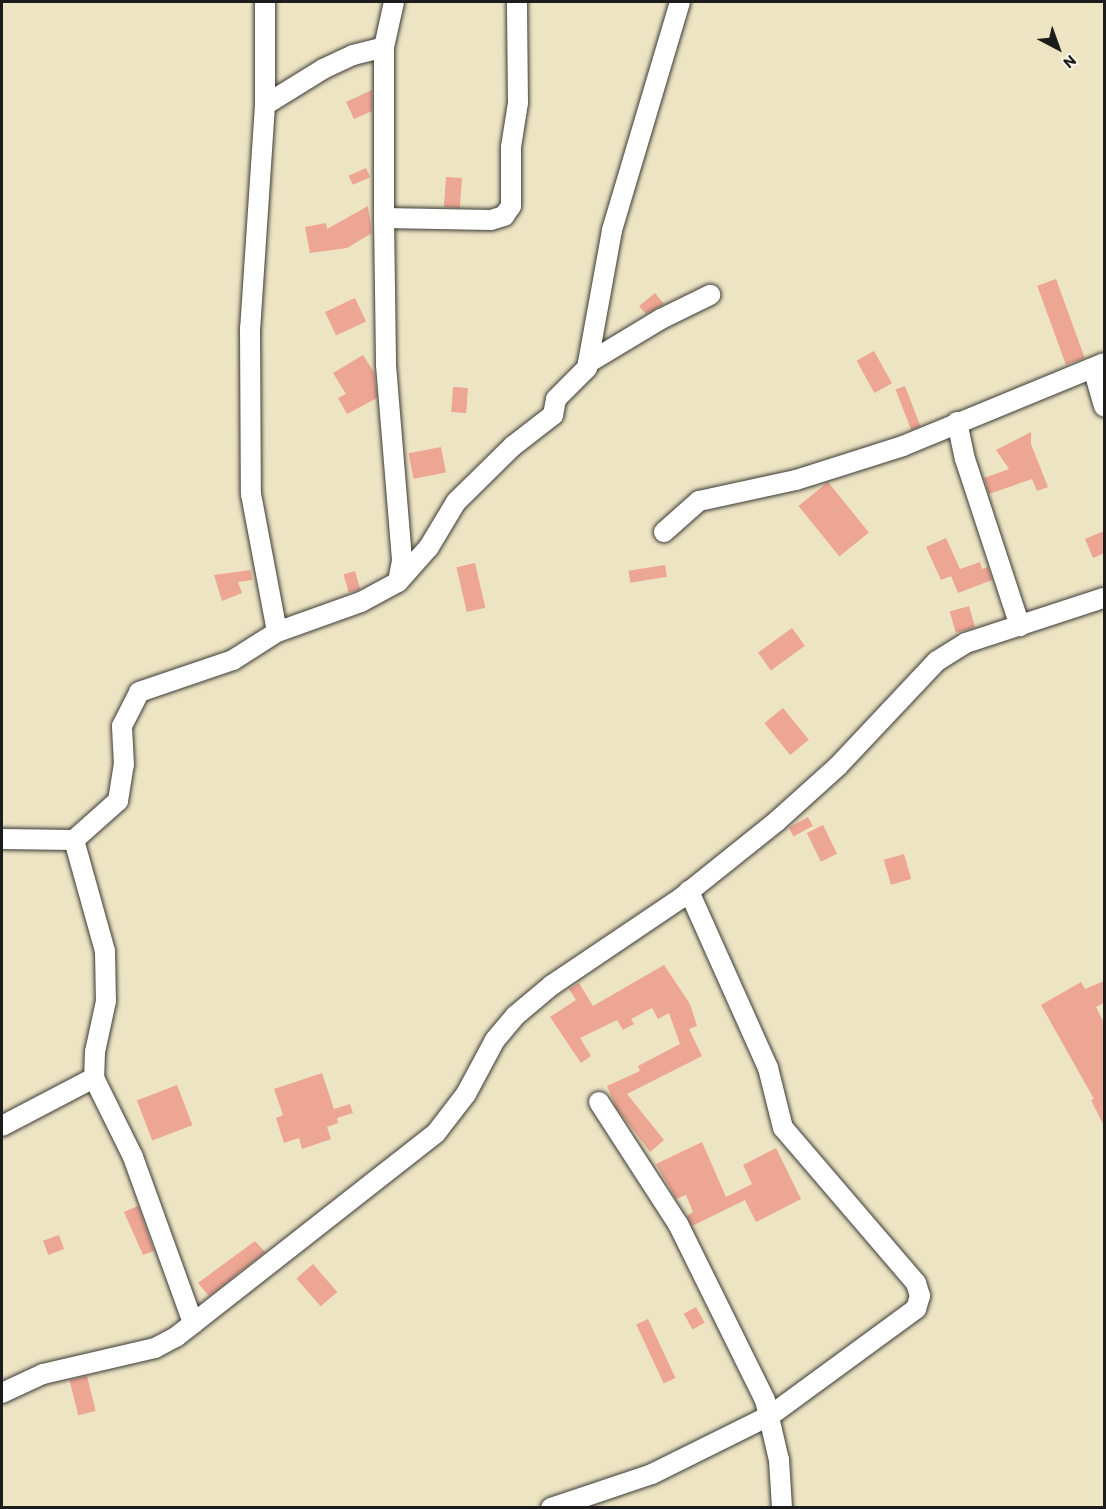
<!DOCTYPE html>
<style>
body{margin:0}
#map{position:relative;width:1106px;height:1509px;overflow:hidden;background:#ede4c4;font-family:Itim,sans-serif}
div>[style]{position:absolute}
.building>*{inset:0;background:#eda594;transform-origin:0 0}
.roads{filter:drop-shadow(0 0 2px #3b3a35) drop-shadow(0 0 2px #3b3a35)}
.minor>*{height:20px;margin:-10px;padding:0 10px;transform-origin:10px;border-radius:10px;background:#fff}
span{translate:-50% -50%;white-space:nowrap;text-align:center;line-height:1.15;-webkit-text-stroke:6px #fcf5e5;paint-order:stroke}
.frame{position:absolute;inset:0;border:3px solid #1c1c1c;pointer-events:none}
.north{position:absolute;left:1028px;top:18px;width:60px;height:60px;-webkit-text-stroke:4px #fcf5e5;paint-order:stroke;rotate:139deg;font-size:16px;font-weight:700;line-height:24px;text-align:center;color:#1c1c1c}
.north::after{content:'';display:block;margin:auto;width:21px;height:27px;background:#1c1c1c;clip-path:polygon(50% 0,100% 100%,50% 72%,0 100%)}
</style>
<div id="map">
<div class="building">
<div style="clip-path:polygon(372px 90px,372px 111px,354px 119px,346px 102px)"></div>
<div style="left:366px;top:168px;width:10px;height:19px;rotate:66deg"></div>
<div style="left:446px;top:177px;width:16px;height:30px;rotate:4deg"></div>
<div style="clip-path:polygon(368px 206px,372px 233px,347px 248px,310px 253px,305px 227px,326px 223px,327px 229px)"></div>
<div style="left:1056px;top:279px;width:84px;height:20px;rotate:70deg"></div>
<div style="clip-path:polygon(655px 293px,664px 304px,646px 314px,639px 306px)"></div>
<div style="left:355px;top:298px;width:26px;height:33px;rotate:65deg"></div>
<div style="left:874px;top:351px;width:37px;height:20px;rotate:61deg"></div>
<div style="clip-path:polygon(363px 355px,374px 372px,377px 398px,347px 414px,338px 398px,346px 394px,333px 373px)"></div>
<div style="left:905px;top:386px;width:43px;height:10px;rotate:69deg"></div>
<div style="left:453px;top:387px;width:15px;height:25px;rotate:4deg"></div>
<div style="clip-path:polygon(1031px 432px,1031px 444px,1048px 487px,1037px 491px,1032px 479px,989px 494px,984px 478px,1009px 469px,996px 450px)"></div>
<div style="left:441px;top:447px;width:26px;height:33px;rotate:79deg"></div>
<div style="left:828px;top:482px;width:65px;height:38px;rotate:51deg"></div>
<div style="clip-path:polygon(1104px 531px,1104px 553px,1093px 558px,1085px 539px)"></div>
<div style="clip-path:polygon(946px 538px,960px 569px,980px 562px,982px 569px,988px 567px,992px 580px,958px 593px,951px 576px,941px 580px,926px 547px)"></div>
<div style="left:475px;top:563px;width:46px;height:19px;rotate:77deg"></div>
<div style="left:665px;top:565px;width:12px;height:37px;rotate:81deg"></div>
<div style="clip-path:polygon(251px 570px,252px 580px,238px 582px,242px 593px,222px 601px,214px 575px)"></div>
<div style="left:355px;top:571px;width:19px;height:12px;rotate:74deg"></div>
<div style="left:969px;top:606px;width:22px;height:20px;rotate:74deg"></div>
<div style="left:792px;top:628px;width:22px;height:42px;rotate:54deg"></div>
<div style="left:783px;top:708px;width:41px;height:24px;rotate:51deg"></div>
<div style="left:808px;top:817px;width:10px;height:22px;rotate:61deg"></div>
<div style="left:823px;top:825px;width:32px;height:18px;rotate:64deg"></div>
<div style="left:904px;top:854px;width:26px;height:21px;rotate:74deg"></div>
<div style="clip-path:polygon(664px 965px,690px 1004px,697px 1026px,689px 1029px,702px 1056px,627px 1094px,664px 1140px,650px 1152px,616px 1107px,607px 1086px,640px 1071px,638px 1066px,680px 1044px,669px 1013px,658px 1019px,652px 1008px,631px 1019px,634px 1024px,623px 1030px,617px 1020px,580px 1038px,591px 1056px,581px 1063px,550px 1017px,576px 1000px,569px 989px,579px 983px,593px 1006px)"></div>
<div style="clip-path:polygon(1104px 981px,1104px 1003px,1096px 1007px,1104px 1023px,1104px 1126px,1091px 1100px,1094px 1099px,1041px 1005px,1081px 982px,1085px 989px)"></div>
<div style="clip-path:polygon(322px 1073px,334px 1109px,350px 1104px,353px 1113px,337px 1118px,338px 1123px,327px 1127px,331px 1139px,302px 1149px,299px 1138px,284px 1143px,276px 1118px,283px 1115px,274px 1089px)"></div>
<div style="left:177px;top:1085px;width:43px;height:43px;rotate:69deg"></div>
<div style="clip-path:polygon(702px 1142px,726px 1197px,752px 1184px,743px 1165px,776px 1148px,801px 1199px,756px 1222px,745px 1200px,692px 1226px,687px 1216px,693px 1212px,686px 1195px,676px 1199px,656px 1164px)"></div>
<div style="clip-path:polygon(138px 1206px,154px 1251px,143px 1255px,124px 1212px)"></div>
<div style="left:59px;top:1235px;width:15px;height:17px;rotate:70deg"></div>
<div style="clip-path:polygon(255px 1241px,265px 1252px,209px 1296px,198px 1283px)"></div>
<div style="left:313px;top:1264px;width:37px;height:22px;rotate:49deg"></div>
<div style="left:696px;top:1307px;width:18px;height:14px;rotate:61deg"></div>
<div style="left:648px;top:1319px;width:65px;height:13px;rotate:65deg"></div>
<div style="left:87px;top:1376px;width:36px;height:18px;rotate:76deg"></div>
</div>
<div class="roads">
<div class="minor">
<div style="left:265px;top:2px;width:103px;rotate:90deg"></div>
<div style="left:265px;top:105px;width:224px;rotate:93.8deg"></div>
<div style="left:250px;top:328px;width:166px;rotate:89.7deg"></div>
<div style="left:251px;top:494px;width:140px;rotate:79.3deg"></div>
<div style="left:394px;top:2px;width:46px;rotate:102.5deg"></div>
<div style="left:384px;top:47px;width:171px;rotate:90deg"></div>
<div style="left:384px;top:218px;width:147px;rotate:89.2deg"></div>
<div style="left:386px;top:365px;width:197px;rotate:85.3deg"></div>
<div style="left:402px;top:561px;width:21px;rotate:101deg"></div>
<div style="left:265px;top:105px;width:68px;rotate:-31.8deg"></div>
<div style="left:323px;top:69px;width:33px;rotate:-25deg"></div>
<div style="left:353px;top:55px;width:32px;rotate:-14deg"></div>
<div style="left:384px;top:218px;width:107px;rotate:1.1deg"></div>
<div style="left:491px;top:220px;width:14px;rotate:-17deg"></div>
<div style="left:504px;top:216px;width:12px;rotate:-55deg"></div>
<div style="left:511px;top:206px;width:59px;rotate:-90deg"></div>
<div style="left:511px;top:147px;width:45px;rotate:-81deg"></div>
<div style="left:518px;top:103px;width:101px;rotate:-90.6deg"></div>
<div style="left:588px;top:363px;width:85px;rotate:-31.1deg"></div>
<div style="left:661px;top:319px;width:55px;rotate:-26.1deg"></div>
<div style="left:1093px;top:368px;width:40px;rotate:74deg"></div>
<div style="left:957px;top:422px;width:38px;rotate:78deg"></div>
<div style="left:965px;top:459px;width:176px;rotate:71.8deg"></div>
<div style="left:664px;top:532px;width:47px;rotate:-41.5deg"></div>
<div style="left:699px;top:501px;width:99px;rotate:-12.2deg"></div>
<div style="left:796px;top:480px;width:112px;rotate:-17.6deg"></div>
<div style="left:903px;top:446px;width:217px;rotate:-22.4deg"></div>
<div style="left:2px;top:839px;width:72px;rotate:0.8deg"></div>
<div style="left:74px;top:840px;width:59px;rotate:-41.6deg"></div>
<div style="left:118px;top:801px;width:36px;rotate:-81deg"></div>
<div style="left:124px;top:765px;width:39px;rotate:-93deg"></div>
<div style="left:122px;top:726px;width:38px;rotate:-63deg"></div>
<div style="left:139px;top:692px;width:99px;rotate:-18.8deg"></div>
<div style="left:233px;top:660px;width:52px;rotate:-32.5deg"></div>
<div style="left:277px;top:632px;width:89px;rotate:-19.7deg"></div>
<div style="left:361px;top:602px;width:42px;rotate:-28.4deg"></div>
<div style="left:398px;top:582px;width:47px;rotate:-48.5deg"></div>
<div style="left:429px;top:547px;width:52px;rotate:-59deg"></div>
<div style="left:456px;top:502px;width:80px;rotate:-44.5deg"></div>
<div style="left:513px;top:446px;width:51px;rotate:-37.8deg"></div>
<div style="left:553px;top:415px;width:16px;rotate:-79deg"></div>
<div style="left:556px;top:399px;width:44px;rotate:-45deg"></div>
<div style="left:587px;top:368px;width:140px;rotate:-79.7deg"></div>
<div style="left:612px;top:230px;width:238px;rotate:-73.4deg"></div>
<div style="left:74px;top:840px;width:115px;rotate:74.4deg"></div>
<div style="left:105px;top:951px;width:50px;rotate:88.9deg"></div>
<div style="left:106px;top:1001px;width:52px;rotate:102.2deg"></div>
<div style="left:95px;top:1052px;width:26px;rotate:92deg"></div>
<div style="left:94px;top:1078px;width:88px;rotate:63.7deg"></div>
<div style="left:133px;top:1157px;width:177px;rotate:70.1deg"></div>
<div style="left:599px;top:1102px;width:145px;rotate:57.1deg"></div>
<div style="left:678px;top:1224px;width:196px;rotate:63.7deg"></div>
<div style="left:765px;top:1400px;width:62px;rotate:76.9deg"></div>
<div style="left:779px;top:1460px;width:48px;rotate:86.4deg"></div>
<div style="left:2px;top:1126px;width:104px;rotate:-27.6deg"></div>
<div style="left:2px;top:1393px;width:45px;rotate:-24.9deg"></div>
<div style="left:43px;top:1374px;width:115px;rotate:-13.1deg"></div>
<div style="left:155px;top:1348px;width:24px;rotate:-28deg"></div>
<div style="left:176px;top:1337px;width:330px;rotate:-38.1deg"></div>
<div style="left:436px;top:1133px;width:49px;rotate:-52.4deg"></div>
<div style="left:466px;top:1094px;width:61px;rotate:-61.8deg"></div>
<div style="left:495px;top:1040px;width:31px;rotate:-50deg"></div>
<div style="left:515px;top:1016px;width:48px;rotate:-40deg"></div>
<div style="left:552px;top:985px;width:156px;rotate:-34deg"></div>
<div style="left:681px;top:898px;width:123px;rotate:-38.7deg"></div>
<div style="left:777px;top:821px;width:82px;rotate:-42deg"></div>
<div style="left:838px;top:766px;width:144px;rotate:-46.7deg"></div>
<div style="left:937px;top:661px;width:34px;rotate:-32deg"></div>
<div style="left:966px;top:643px;width:145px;rotate:-18.1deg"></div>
<div style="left:551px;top:1508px;width:107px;rotate:-18.6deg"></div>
<div style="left:652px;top:1474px;width:133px;rotate:-26.4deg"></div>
<div style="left:771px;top:1415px;width:180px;rotate:-36.2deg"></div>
<div style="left:916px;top:1309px;width:14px;rotate:-73deg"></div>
<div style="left:920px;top:1296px;width:14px;rotate:-107deg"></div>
<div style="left:916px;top:1283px;width:204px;rotate:-130.6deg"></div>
<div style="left:783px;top:1128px;width:62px;rotate:-104deg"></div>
<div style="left:768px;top:1068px;width:194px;rotate:-114.1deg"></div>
</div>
</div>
<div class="frame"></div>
<div class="north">N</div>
</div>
